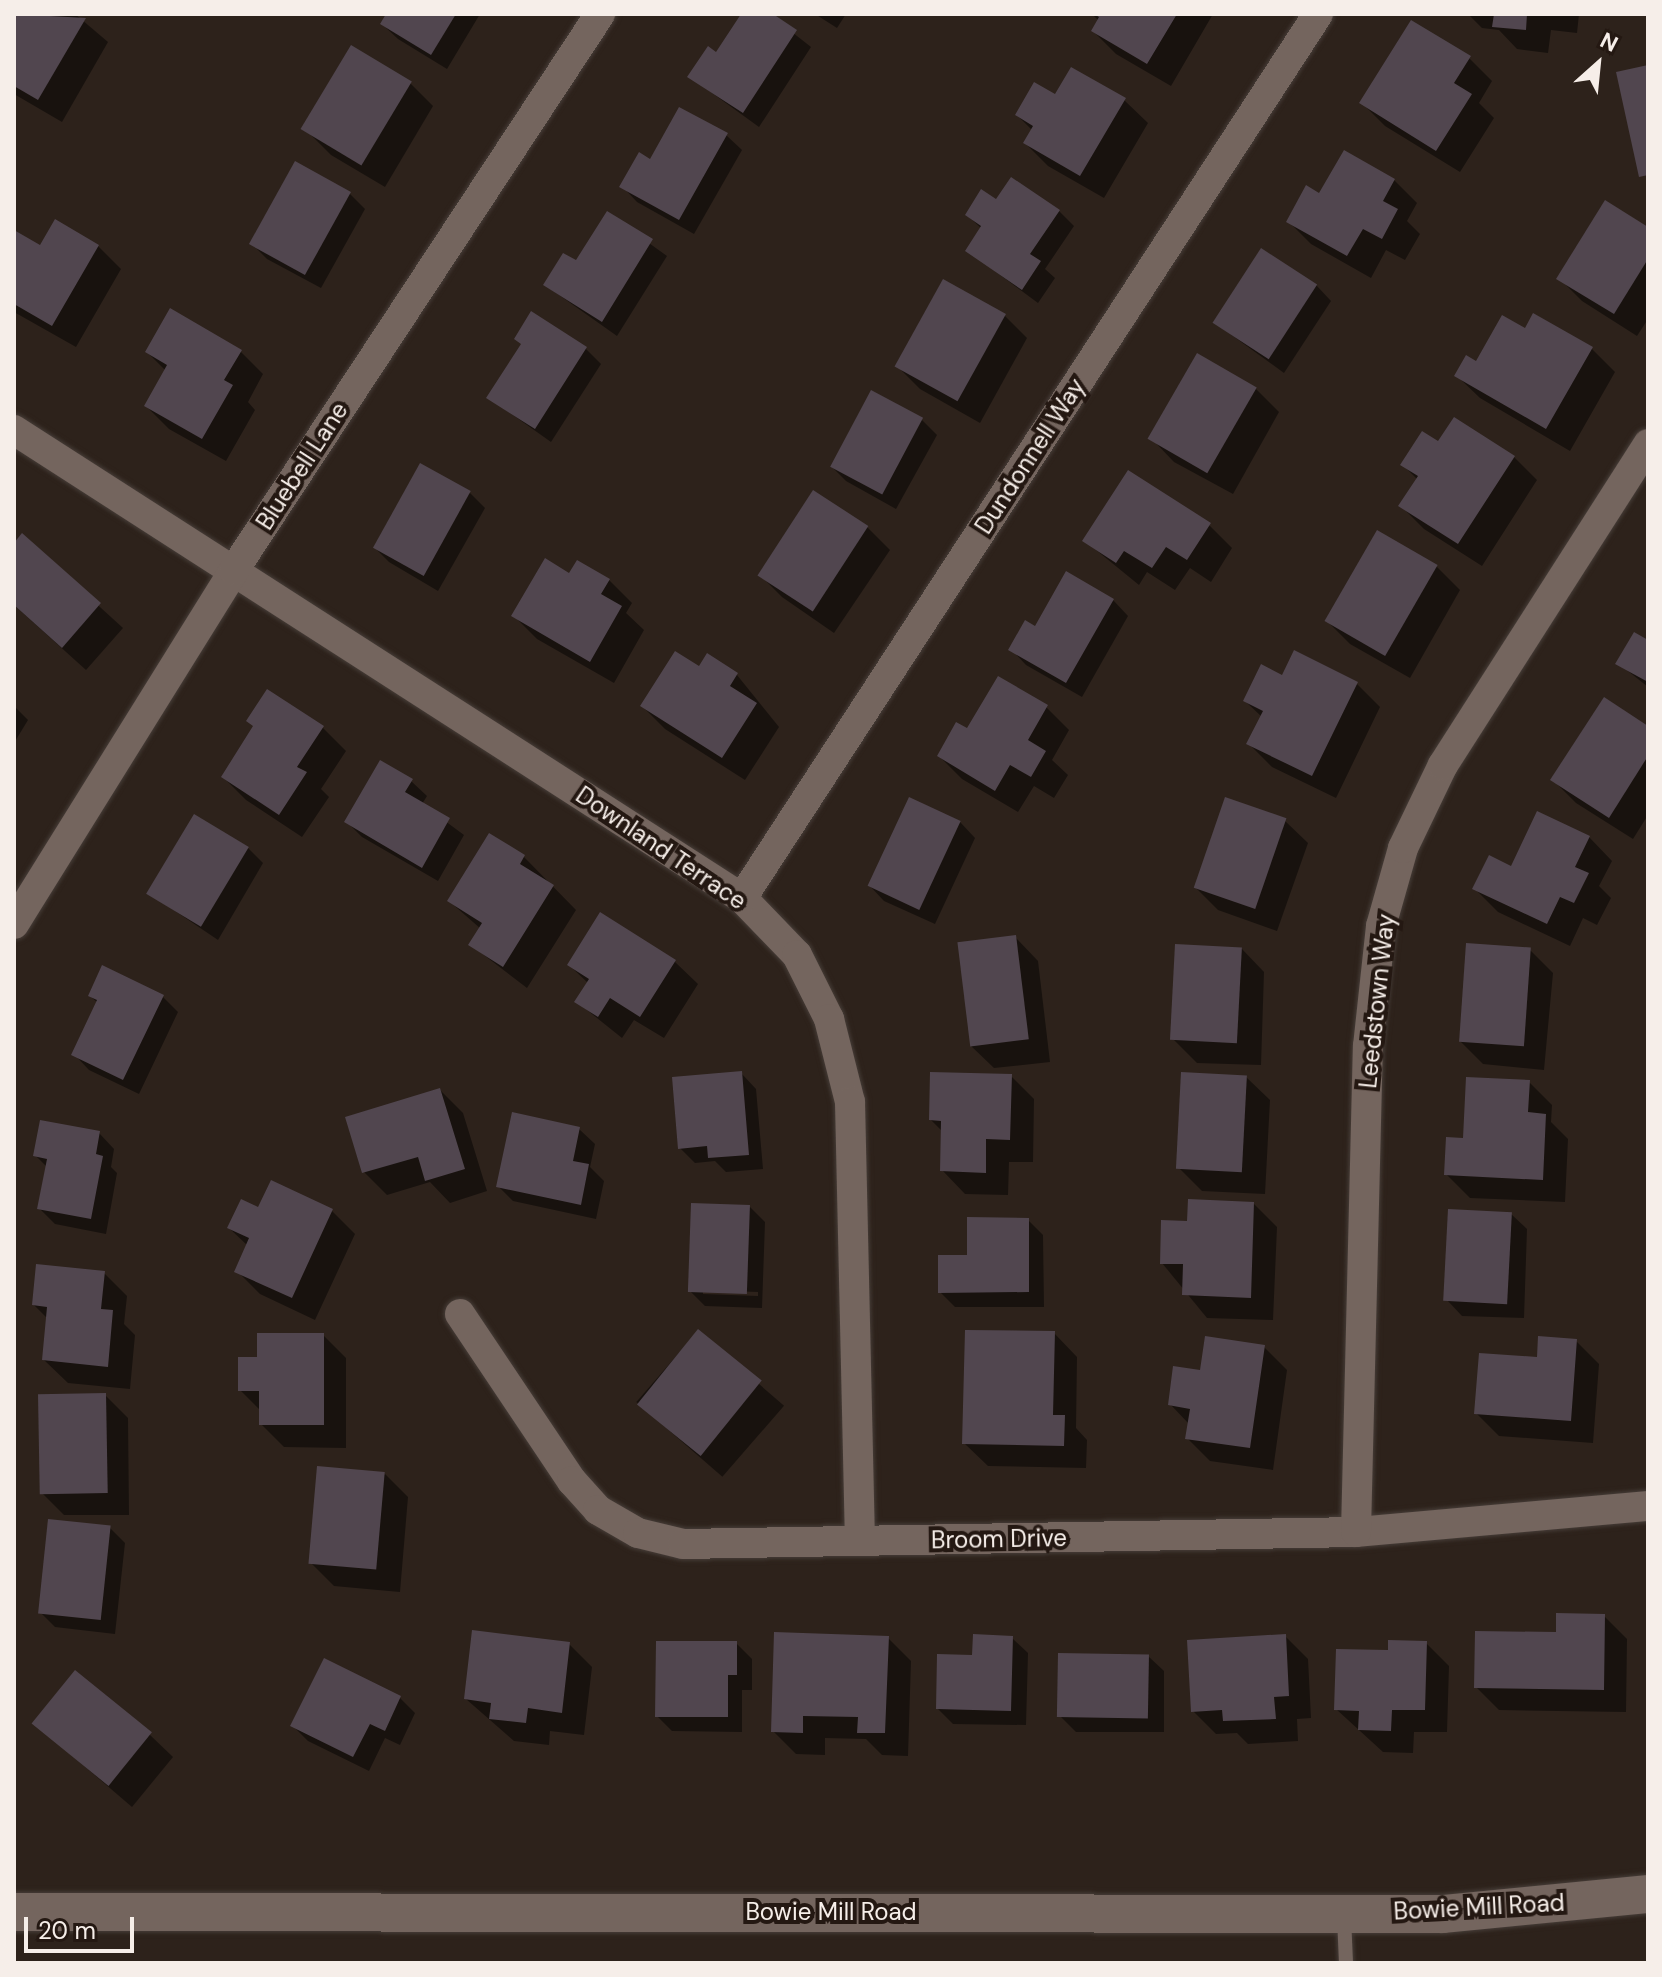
<!DOCTYPE html>
<style>
body{margin:0}
#map{position:relative;width:1662px;height:1977px;overflow:hidden;background:#2d221b;font-family:"DM Sans",sans-serif}
div>[style]{position:absolute}
.shadow>*{inset:0;background:#0007;transform-origin:0 0}
.building>*{inset:0;background:#51464f;transform-origin:0 0}
.roads{filter:drop-shadow(0 0 2px #463d38) drop-shadow(0 0 2px #463d38)}
.service>*{height:14px;margin:-7px;padding:0 7px;transform-origin:7px;border-radius:7px;background:#74655e}
.minor>*{height:30px;margin:-15px;padding:0 15px;transform-origin:15px;border-radius:15px;background:#74655e}
.tertiary>*{height:38px;margin:-19px;padding:0 19px;transform-origin:19px;border-radius:19px;background:#74655e}
span{translate:-50% -50%;white-space:nowrap;text-align:center;line-height:1.15;-webkit-text-stroke:8px #241812;paint-order:stroke}
.street-label{font-size:24px;color:#f6eee9}
.frame{position:absolute;inset:0;border:16px solid #f6eee9;pointer-events:none}
.north{position:absolute;left:1558px;top:24px;width:80px;height:80px;-webkit-text-stroke:6px #241812;paint-order:stroke;rotate:27deg;font-size:22px;font-weight:700;line-height:32px;text-align:center;color:#f6eee9}
.north::after{content:'';display:block;margin:auto;width:28px;height:36px;background:#f6eee9;clip-path:polygon(50% 0,100% 100%,50% 72%,0 100%)}
.scale{position:absolute;left:24px;top:1917px;width:110px;height:36px;box-sizing:border-box;border:4px solid #f6eee9;border-top:0;padding-left:10px;font-size:24px;line-height:28px;white-space:nowrap;color:#f6eee9;-webkit-text-stroke:6px #241812;paint-order:stroke}
</style>
<div id="map">
<div class="shadow">
<div style="clip-path:polygon(14px 14px,75px 14px,108px 42px,62px 122px,14px 94px)"></div>
<div style="clip-path:polygon(388px 14px,480px 14px,447px 69px,398px 39px,382px 24px)"></div>
<div style="clip-path:polygon(743px 14px,769px 14px,811px 47px,759px 127px,690px 77px,717px 54px)"></div>
<div style="clip-path:polygon(815px 14px,846px 14px,837px 28px)"></div>
<div style="clip-path:polygon(1092px 14px,1213px 14px,1171px 86px,1116px 54px,1093px 31px,1099px 21px)"></div>
<div style="clip-path:polygon(1468px 14px,1579px 14px,1577px 33px,1551px 30px,1548px 53px,1517px 49px,1499px 30px,1482px 28px)"></div>
<div style="clip-path:polygon(1469px 58px,1492px 81px,1479px 103px,1494px 118px,1460px 172px,1385px 126px,1362px 103px)"></div>
<div style="clip-path:polygon(410px 83px,433px 106px,385px 187px,331px 155px,308px 132px)"></div>
<div style="clip-path:polygon(1056px 97px,1124px 100px,1148px 123px,1104px 198px,1048px 166px,1025px 143px,1032px 130px,1017px 115px)"></div>
<div style="clip-path:polygon(726px 135px,742px 150px,694px 234px,637px 202px,622px 186px,651px 161px)"></div>
<div style="clip-path:polygon(296px 164px,350px 194px,365px 209px,321px 288px,267px 259px,252px 244px)"></div>
<div style="clip-path:polygon(1394px 180px,1417px 203px,1407px 221px,1420px 234px,1405px 260px,1386px 250px,1371px 278px,1311px 244px,1288px 221px,1320px 196px)"></div>
<div style="clip-path:polygon(997px 202px,1059px 211px,1074px 226px,1045px 269px,1055px 278px,1038px 303px,968px 251px,982px 229px,967px 215px)"></div>
<div style="clip-path:polygon(607px 213px,667px 256px,617px 336px,545px 285px,576px 263px)"></div>
<div style="clip-path:polygon(1648px 229px,1648px 319px,1637px 336px,1582px 301px,1559px 278px)"></div>
<div style="clip-path:polygon(14px 233px,41px 248px,98px 246px,121px 269px,76px 347px,14px 312px)"></div>
<div style="clip-path:polygon(1316px 285px,1331px 301px,1284px 373px,1215px 323px)"></div>
<div style="clip-path:polygon(1004px 315px,1027px 338px,980px 423px,920px 389px,897px 366px)"></div>
<div style="clip-path:polygon(1534px 315px,1592px 349px,1615px 372px,1570px 451px,1480px 398px,1456px 375px,1526px 330px)"></div>
<div style="clip-path:polygon(585px 348px,601px 364px,551px 442px,489px 398px)"></div>
<div style="clip-path:polygon(240px 351px,263px 374px,248px 402px,255px 410px,226px 461px,169px 429px,146px 406px,166px 371px,147px 352px)"></div>
<div style="clip-path:polygon(1256px 389px,1279px 412px,1233px 494px,1174px 462px,1151px 438px)"></div>
<div style="clip-path:polygon(922px 420px,937px 435px,896px 509px,846px 481px,831px 466px)"></div>
<div style="clip-path:polygon(1439px 444px,1514px 457px,1537px 480px,1482px 566px,1424px 529px,1401px 506px,1418px 480px,1403px 465px)"></div>
<div style="clip-path:polygon(470px 493px,485px 508px,438px 591px,389px 562px,374px 547px)"></div>
<div style="clip-path:polygon(1209px 525px,1232px 548px,1211px 582px,1190px 568px,1175px 590px,1147px 572px,1139px 585px,1085px 541px)"></div>
<div style="clip-path:polygon(867px 527px,890px 550px,834px 633px,782px 597px,759px 574px)"></div>
<div style="clip-path:polygon(22px 536px,123px 628px,86px 670px,14px 605px,14px 546px)"></div>
<div style="clip-path:polygon(1437px 567px,1460px 590px,1410px 678px,1350px 644px,1327px 621px)"></div>
<div style="clip-path:polygon(570px 575px,609px 580px,632px 603px,626px 613px,644px 630px,614px 683px,537px 639px,514px 616px)"></div>
<div style="clip-path:polygon(1113px 600px,1128px 616px,1082px 697px,1026px 665px,1011px 649px)"></div>
<div style="clip-path:polygon(1648px 642px,1648px 687px,1618px 663px)"></div>
<div style="clip-path:polygon(699px 669px,737px 675px,779px 727px,745px 780px,665px 729px,642px 706px)"></div>
<div style="clip-path:polygon(1283px 677px,1357px 684px,1380px 707px,1336px 798px,1272px 767px,1249px 744px,1262px 717px,1245px 701px)"></div>
<div style="clip-path:polygon(14px 706px,28px 720px,14px 743px)"></div>
<div style="clip-path:polygon(1046px 707px,1069px 730px,1052px 760px,1068px 775px,1054px 798px,1034px 786px,1018px 812px,962px 779px,939px 756px,967px 731px)"></div>
<div style="clip-path:polygon(255px 727px,323px 728px,346px 751px,321px 789px,329px 797px,302px 837px,246px 800px,223px 777px)"></div>
<div style="clip-path:polygon(1648px 728px,1648px 815px,1633px 839px,1576px 803px,1553px 780px)"></div>
<div style="clip-path:polygon(411px 781px,427px 796px,422px 804px,464px 835px,438px 881px,362px 837px,347px 822px)"></div>
<div style="clip-path:polygon(1284px 820px,1308px 843px,1277px 931px,1218px 910px,1195px 887px)"></div>
<div style="clip-path:polygon(960px 822px,975px 838px,935px 924px,884px 901px,869px 885px)"></div>
<div style="clip-path:polygon(490px 835px,524px 857px,576px 910px,527px 988px,471px 945px,481px 929px,449px 901px)"></div>
<div style="clip-path:polygon(1589px 837px,1612px 861px,1599px 886px,1611px 898px,1597px 925px,1583px 918px,1570px 946px,1498px 912px,1475px 889px)"></div>
<div style="clip-path:polygon(248px 848px,263px 863px,218px 940px,150px 894px)"></div>
<div style="clip-path:polygon(601px 915px,675px 962px,698px 984px,664px 1038px,634px 1020px,622px 1038px,577px 1002px,588px 983px,569px 965px)"></div>
<div style="clip-path:polygon(1015px 937px,1038px 961px,1050px 1062px,994px 1068px,970px 1045px)"></div>
<div style="clip-path:polygon(1241px 948px,1264px 972px,1261px 1065px,1197px 1063px,1173px 1039px)"></div>
<div style="clip-path:polygon(1530px 950px,1553px 973px,1544px 1070px,1483px 1064px,1460px 1041px)"></div>
<div style="clip-path:polygon(90px 996px,163px 997px,178px 1012px,139px 1094px,89px 1070px,74px 1054px,98px 1003px)"></div>
<div style="clip-path:polygon(741px 1073px,756px 1089px,763px 1169px,726px 1172px,715px 1161px,695px 1163px,680px 1148px)"></div>
<div style="clip-path:polygon(1011px 1076px,1034px 1099px,1033px 1162px,1009px 1162px,1008px 1195px,965px 1194px,942px 1170px,942px 1131px,931px 1120px)"></div>
<div style="clip-path:polygon(1246px 1077px,1270px 1100px,1265px 1194px,1202px 1191px,1179px 1168px)"></div>
<div style="clip-path:polygon(1529px 1082px,1552px 1105px,1551px 1122px,1568px 1139px,1565px 1202px,1470px 1198px,1446px 1174px,1465px 1140px)"></div>
<div style="clip-path:polygon(440px 1090px,463px 1113px,487px 1191px,450px 1203px,430px 1182px,387px 1195px,364px 1172px)"></div>
<div style="clip-path:polygon(579px 1129px,595px 1144px,590px 1167px,604px 1181px,596px 1219px,513px 1201px,498px 1186px)"></div>
<div style="clip-path:polygon(99px 1133px,114px 1149px,111px 1167px,117px 1173px,106px 1234px,55px 1224px,40px 1209px,48px 1168px,35px 1155px)"></div>
<div style="clip-path:polygon(1254px 1204px,1277px 1227px,1273px 1320px,1207px 1318px,1162px 1263px,1189px 1224px)"></div>
<div style="clip-path:polygon(evenodd,750px 1207px,765px 1222px,762px 1308px,705px 1306px,690px 1291px,750px 1207px,703px 1290px,758px 1292px,758px 1296px,703px 1294px,703px 1290px)"></div>
<div style="clip-path:polygon(259px 1210px,332px 1211px,355px 1234px,315px 1320px,260px 1294px,237px 1271px,248px 1246px,229px 1228px)"></div>
<div style="clip-path:polygon(1511px 1214px,1527px 1229px,1524px 1318px,1462px 1316px,1447px 1300px)"></div>
<div style="clip-path:polygon(1028px 1220px,1043px 1235px,1044px 1307px,955px 1307px,940px 1292px,969px 1257px)"></div>
<div style="clip-path:polygon(104px 1273px,127px 1296px,124px 1324px,135px 1335px,130px 1389px,68px 1383px,44px 1360px,48px 1319px,34px 1305px)"></div>
<div style="left:698px;top:1331px;width:114px;height:94px;rotate:41deg"></div>
<div style="clip-path:polygon(1054px 1333px,1077px 1357px,1076px 1428px,1087px 1440px,1086px 1468px,988px 1466px,964px 1443px)"></div>
<div style="clip-path:polygon(323px 1335px,346px 1358px,346px 1448px,284px 1447px,261px 1424px,261px 1411px,240px 1390px,259px 1359px)"></div>
<div style="clip-path:polygon(1576px 1341px,1599px 1364px,1593px 1443px,1499px 1436px,1476px 1413px,1539px 1359px)"></div>
<div style="clip-path:polygon(1264px 1347px,1287px 1370px,1273px 1470px,1210px 1461px,1187px 1438px,1189px 1424px,1170px 1404px,1202px 1373px)"></div>
<div style="clip-path:polygon(105px 1395px,128px 1418px,129px 1515px,64px 1515px,41px 1492px)"></div>
<div style="clip-path:polygon(385px 1474px,408px 1497px,400px 1592px,334px 1586px,311px 1563px)"></div>
<div style="clip-path:polygon(110px 1528px,125px 1543px,115px 1634px,55px 1627px,40px 1612px)"></div>
<div style="clip-path:polygon(1604px 1616px,1627px 1639px,1626px 1712px,1499px 1710px,1476px 1687px,1558px 1635px)"></div>
<div style="clip-path:polygon(1285px 1636px,1308px 1659px,1311px 1718px,1297px 1719px,1298px 1741px,1248px 1744px,1237px 1733px,1216px 1734px,1193px 1711px)"></div>
<div style="clip-path:polygon(888px 1638px,911px 1661px,908px 1756px,882px 1755px,866px 1739px,825px 1738px,825px 1755px,796px 1754px,773px 1731px)"></div>
<div style="clip-path:polygon(1012px 1638px,1028px 1653px,1026px 1725px,953px 1724px,938px 1709px,974px 1657px)"></div>
<div style="clip-path:polygon(736px 1643px,752px 1659px,752px 1690px,742px 1690px,742px 1732px,672px 1731px,657px 1716px)"></div>
<div style="clip-path:polygon(1426px 1643px,1449px 1666px,1447px 1732px,1414px 1732px,1413px 1753px,1383px 1752px,1336px 1709px)"></div>
<div style="clip-path:polygon(569px 1644px,592px 1667px,584px 1735px,550px 1731px,549px 1745px,514px 1741px,466px 1699px)"></div>
<div style="clip-path:polygon(1148px 1656px,1164px 1671px,1164px 1732px,1076px 1732px,1060px 1716px)"></div>
<div style="clip-path:polygon(400px 1698px,415px 1713px,400px 1745px,385px 1738px,369px 1771px,308px 1741px,293px 1726px)"></div>
<div style="clip-path:polygon(34px 1723px,150px 1735px,173px 1757px,132px 1807px)"></div>
</div>
<div class="building">
<div style="clip-path:polygon(14px 14px,86px 18px,38px 100px,14px 86px)"></div>
<div style="clip-path:polygon(386px 14px,456px 14px,431px 55px,380px 24px)"></div>
<div style="clip-path:polygon(741px 14px,773px 14px,797px 30px,743px 113px,687px 77px,708px 46px,716px 52px)"></div>
<div style="clip-path:polygon(1094px 14px,1177px 14px,1147px 64px,1091px 31px,1099px 17px)"></div>
<div style="clip-path:polygon(1494px 14px,1527px 14px,1526px 30px,1492px 27px)"></div>
<div style="clip-path:polygon(1411px 20px,1471px 56px,1454px 83px,1472px 94px,1436px 151px,1359px 103px)"></div>
<div style="left:351px;top:45px;width:71px;height:98px;rotate:31deg"></div>
<div style="clip-path:polygon(1648px 65px,1648px 175px,1639px 177px,1616px 72px)"></div>
<div style="clip-path:polygon(1071px 67px,1126px 98px,1080px 176px,1023px 143px,1033px 126px,1015px 115px,1034px 82px,1055px 94px)"></div>
<div style="clip-path:polygon(679px 107px,728px 133px,679px 220px,619px 187px,639px 152px,650px 159px)"></div>
<div style="clip-path:polygon(1344px 150px,1395px 179px,1383px 201px,1398px 209px,1382px 239px,1363px 229px,1347px 256px,1286px 222px,1306px 185px,1319px 193px)"></div>
<div style="left:295px;top:161px;width:64px;height:95px;rotate:29deg"></div>
<div style="clip-path:polygon(1011px 177px,1060px 210px,1030px 254px,1041px 261px,1022px 290px,965px 251px,981px 226px,965px 215px,981px 189px,996px 199px)"></div>
<div style="clip-path:polygon(1605px 200px,1648px 227px,1648px 259px,1614px 314px,1556px 279px)"></div>
<div style="clip-path:polygon(607px 211px,653px 239px,602px 322px,543px 285px,563px 253px,576px 260px)"></div>
<div style="clip-path:polygon(55px 219px,99px 245px,52px 326px,14px 304px,14px 230px,40px 245px)"></div>
<div style="left:1261px;top:248px;width:67px;height:89px;rotate:33deg"></div>
<div style="left:943px;top:279px;width:72px;height:100px;rotate:29deg"></div>
<div style="clip-path:polygon(170px 308px,242px 350px,224px 380px,233px 385px,202px 439px,144px 406px,167px 365px,145px 352px)"></div>
<div style="clip-path:polygon(531px 311px,587px 347px,535px 429px,486px 398px,521px 344px,514px 339px)"></div>
<div style="clip-path:polygon(1533px 313px,1593px 347px,1546px 429px,1454px 376px,1466px 355px,1476px 361px,1502px 315px,1525px 328px)"></div>
<div style="left:1197px;top:353px;width:69px;height:99px;rotate:30deg"></div>
<div style="left:871px;top:390px;width:59px;height:87px;rotate:28deg"></div>
<div style="clip-path:polygon(1454px 417px,1515px 456px,1458px 544px,1398px 506px,1418px 476px,1400px 465px,1422px 431px,1438px 441px)"></div>
<div style="left:420px;top:463px;width:58px;height:97px;rotate:29deg"></div>
<div style="clip-path:polygon(1128px 470px,1211px 523px,1187px 560px,1166px 547px,1152px 568px,1124px 551px,1116px 563px,1082px 541px)"></div>
<div style="left:813px;top:490px;width:66px;height:102px;rotate:33deg"></div>
<div style="left:1377px;top:530px;width:70px;height:105px;rotate:30deg"></div>
<div style="clip-path:polygon(22px 533px,101px 603px,62px 648px,14px 605px,14px 543px)"></div>
<div style="clip-path:polygon(545px 558px,569px 573px,577px 560px,610px 579px,601px 594px,622px 606px,590px 662px,511px 616px)"></div>
<div style="clip-path:polygon(1066px 571px,1114px 599px,1066px 683px,1008px 650px,1025px 620px,1035px 626px)"></div>
<div style="clip-path:polygon(1634px 632px,1648px 640px,1648px 682px,1615px 664px)"></div>
<div style="clip-path:polygon(1294px 650px,1358px 682px,1312px 776px,1246px 744px,1263px 711px,1243px 701px,1261px 664px,1282px 675px)"></div>
<div style="clip-path:polygon(675px 651px,699px 666px,707px 653px,738px 673px,730px 686px,757px 703px,722px 758px,640px 706px)"></div>
<div style="clip-path:polygon(998px 676px,1048px 705px,1028px 740px,1046px 751px,1031px 777px,1010px 765px,995px 791px,937px 756px,956px 722px,967px 728px)"></div>
<div style="clip-path:polygon(267px 689px,324px 726px,297px 767px,307px 772px,279px 815px,221px 777px,253px 726px,246px 721px)"></div>
<div style="clip-path:polygon(1604px 697px,1648px 726px,1648px 756px,1609px 818px,1550px 780px)"></div>
<div style="clip-path:polygon(380px 760px,413px 779px,405px 792px,450px 818px,422px 868px,344px 822px)"></div>
<div style="left:909px;top:797px;width:57px;height:98px;rotate:25deg"></div>
<div style="left:1225px;top:797px;width:65px;height:96px;rotate:19deg"></div>
<div style="clip-path:polygon(1537px 811px,1590px 836px,1575px 867px,1589px 873px,1574px 903px,1560px 897px,1547px 924px,1472px 889px,1489px 855px,1511px 866px)"></div>
<div style="left:194px;top:814px;width:64px;height:93px;rotate:31deg"></div>
<div style="clip-path:polygon(489px 833px,525px 855px,520px 864px,554px 885px,503px 967px,468px 945px,482px 923px,447px 901px)"></div>
<div style="clip-path:polygon(600px 912px,676px 960px,640px 1017px,610px 998px,598px 1017px,574px 1002px,589px 979px,567px 965px)"></div>
<div style="left:1016px;top:935px;width:105px;height:59px;rotate:83deg"></div>
<div style="left:1466px;top:943px;width:65px;height:99px;rotate:4deg"></div>
<div style="left:1175px;top:944px;width:67px;height:96px;rotate:3deg"></div>
<div style="clip-path:polygon(102px 965px,164px 995px,123px 1080px,71px 1055px,97px 1000px,88px 996px)"></div>
<div style="clip-path:polygon(742px 1071px,749px 1155px,708px 1158px,707px 1146px,678px 1149px,672px 1077px)"></div>
<div style="clip-path:polygon(930px 1072px,1012px 1074px,1010px 1140px,986px 1139px,986px 1173px,940px 1171px,941px 1121px,929px 1120px)"></div>
<div style="left:1181px;top:1072px;width:66px;height:97px;rotate:3deg"></div>
<div style="clip-path:polygon(1466px 1077px,1530px 1080px,1528px 1112px,1546px 1114px,1543px 1180px,1444px 1175px,1446px 1137px,1463px 1138px)"></div>
<div style="clip-path:polygon(440px 1088px,465px 1169px,425px 1181px,418px 1157px,362px 1173px,345px 1117px)"></div>
<div style="clip-path:polygon(512px 1112px,580px 1127px,573px 1161px,589px 1164px,581px 1205px,496px 1187px)"></div>
<div style="clip-path:polygon(40px 1120px,100px 1131px,96px 1154px,103px 1156px,91px 1219px,37px 1209px,47px 1159px,33px 1156px)"></div>
<div style="clip-path:polygon(271px 1180px,333px 1209px,292px 1298px,234px 1272px,249px 1238px,227px 1228px,241px 1199px,258px 1207px)"></div>
<div style="clip-path:polygon(1188px 1199px,1254px 1202px,1251px 1298px,1182px 1295px,1183px 1264px,1160px 1264px,1161px 1220px,1187px 1221px)"></div>
<div style="left:691px;top:1203px;width:59px;height:89px;rotate:2deg"></div>
<div style="left:1448px;top:1209px;width:64px;height:92px;rotate:3deg"></div>
<div style="clip-path:polygon(967px 1217px,1029px 1218px,1029px 1292px,938px 1293px,938px 1255px,967px 1255px)"></div>
<div style="clip-path:polygon(36px 1264px,105px 1271px,101px 1309px,113px 1310px,108px 1367px,42px 1360px,47px 1307px,32px 1305px)"></div>
<div style="left:698px;top:1329px;width:82px;height:97px;rotate:39deg"></div>
<div style="clip-path:polygon(965px 1330px,1055px 1331px,1053px 1415px,1065px 1415px,1064px 1446px,962px 1444px)"></div>
<div style="clip-path:polygon(257px 1333px,324px 1333px,324px 1425px,259px 1425px,259px 1391px,238px 1391px,238px 1357px,257px 1357px)"></div>
<div style="clip-path:polygon(1205px 1336px,1265px 1345px,1250px 1448px,1185px 1439px,1190px 1409px,1168px 1405px,1173px 1366px,1200px 1370px)"></div>
<div style="clip-path:polygon(1538px 1336px,1577px 1339px,1571px 1421px,1474px 1414px,1479px 1353px,1537px 1357px)"></div>
<div style="left:106px;top:1393px;width:100px;height:68px;rotate:89deg"></div>
<div style="left:317px;top:1466px;width:68px;height:98px;rotate:5deg"></div>
<div style="left:48px;top:1519px;width:63px;height:95px;rotate:6deg"></div>
<div style="clip-path:polygon(1556px 1613px,1605px 1614px,1604px 1690px,1474px 1688px,1475px 1631px,1556px 1632px)"></div>
<div style="clip-path:polygon(472px 1630px,570px 1642px,562px 1713px,528px 1708px,526px 1723px,489px 1719px,491px 1703px,464px 1699px)"></div>
<div style="clip-path:polygon(774px 1632px,889px 1636px,885px 1733px,857px 1733px,858px 1717px,803px 1716px,803px 1733px,771px 1732px)"></div>
<div style="clip-path:polygon(973px 1634px,1013px 1636px,1011px 1711px,936px 1709px,937px 1654px,972px 1655px)"></div>
<div style="clip-path:polygon(1286px 1634px,1289px 1696px,1274px 1697px,1276px 1719px,1223px 1721px,1222px 1710px,1191px 1712px,1187px 1640px)"></div>
<div style="clip-path:polygon(1388px 1640px,1427px 1641px,1425px 1710px,1392px 1710px,1391px 1731px,1358px 1730px,1359px 1711px,1334px 1710px,1336px 1649px,1388px 1650px)"></div>
<div style="clip-path:polygon(656px 1641px,737px 1641px,737px 1675px,728px 1675px,728px 1717px,655px 1717px)"></div>
<div style="left:1058px;top:1653px;width:91px;height:64px;rotate:1deg"></div>
<div style="clip-path:polygon(324px 1658px,401px 1696px,385px 1731px,370px 1724px,353px 1757px,290px 1726px)"></div>
<div style="left:75px;top:1670px;width:99px;height:69px;rotate:39deg"></div>
</div>
<div class="roads">
<div class="service">
<div style="left:1344px;top:1917px;width:46px;rotate:87.5deg"></div>
</div>
<div class="minor">
<div style="left:14px;top:430px;width:865px;rotate:32.74deg"></div>
<div style="left:742px;top:898px;width:79px;rotate:46deg"></div>
<div style="left:797px;top:955px;width:72px;rotate:63.4deg"></div>
<div style="left:829px;top:1019px;width:86px;rotate:75.8deg"></div>
<div style="left:850px;top:1102px;width:439px;rotate:88.7deg"></div>
<div style="left:742px;top:898px;width:1055px;rotate:-56.91deg"></div>
<div style="left:14px;top:924px;width:417px;rotate:-58.1deg"></div>
<div style="left:234px;top:570px;width:666px;rotate:-56.64deg"></div>
<div style="left:460px;top:1314px;width:201px;rotate:56.2deg"></div>
<div style="left:572px;top:1481px;width:39px;rotate:48deg"></div>
<div style="left:598px;top:1510px;width:46px;rotate:29.9deg"></div>
<div style="left:638px;top:1533px;width:46px;rotate:13.7deg"></div>
<div style="left:683px;top:1544px;width:673px;rotate:-1.02deg"></div>
<div style="left:1356px;top:1532px;width:293px;rotate:-5.1deg"></div>
<div style="left:1356px;top:1532px;width:486px;rotate:-88.6deg"></div>
<div style="left:1368px;top:1046px;width:121px;rotate:-83.8deg"></div>
<div style="left:1381px;top:926px;width:81px;rotate:-74.2deg"></div>
<div style="left:1403px;top:848px;width:92px;rotate:-64.3deg"></div>
<div style="left:1443px;top:765px;width:381px;rotate:-57.4deg"></div>
</div>
<div class="tertiary">
<div style="left:14px;top:1912px;width:1429px;rotate:0.08deg"></div>
<div style="left:1443px;top:1914px;width:206px;rotate:-5.6deg"></div>
</div>
</div>
<div class="street-label">
<span style="left:1030px;top:456px;rotate:-57deg">Dundonnell Way</span>
<span style="left:302px;top:466px;rotate:-57deg">Bluebell Lane</span>
<span style="left:661px;top:848px;rotate:34deg">Downland Terrace</span>
<span style="left:1377px;top:1001px;rotate:-84deg">Leedstown Way</span>
<span style="left:999px;top:1539px;rotate:-1deg">Broom Drive</span>
<span style="left:1479px;top:1907px;rotate:-3deg">Bowie Mill Road</span>
<span style="left:831px;top:1912px">Bowie Mill Road</span>
</div>
<div class="frame"></div>
<div class="north">N</div>
<div class="scale">20 m</div>
</div>
